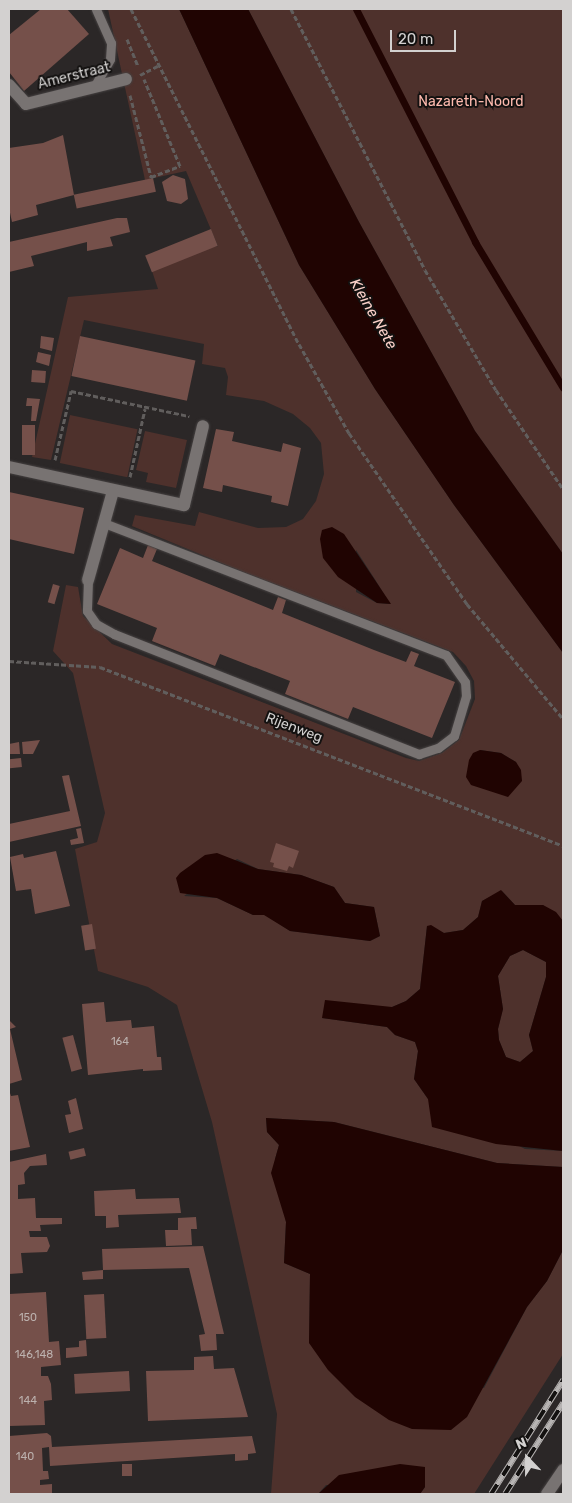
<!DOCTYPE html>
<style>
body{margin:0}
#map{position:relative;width:572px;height:1503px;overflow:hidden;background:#2b2727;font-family:Rubik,sans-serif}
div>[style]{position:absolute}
.green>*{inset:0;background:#4e312c;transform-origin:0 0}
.water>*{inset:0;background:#200402}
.stream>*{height:7px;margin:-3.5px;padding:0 3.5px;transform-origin:3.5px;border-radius:3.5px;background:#200402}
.building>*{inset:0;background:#75504a;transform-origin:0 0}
.path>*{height:3px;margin-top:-1.5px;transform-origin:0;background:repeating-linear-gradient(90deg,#615e5d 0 5px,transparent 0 7.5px)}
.roads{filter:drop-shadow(0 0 1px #464242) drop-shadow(0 0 1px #464242)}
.lane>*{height:9px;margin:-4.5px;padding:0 4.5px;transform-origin:4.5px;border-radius:4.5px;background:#787372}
.street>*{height:12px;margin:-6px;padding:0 6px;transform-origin:6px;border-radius:6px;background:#787372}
.rail>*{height:5.5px;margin-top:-2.75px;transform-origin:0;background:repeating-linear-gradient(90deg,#131110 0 11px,#b7b4b3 0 22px);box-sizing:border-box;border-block:1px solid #b7b4b3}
span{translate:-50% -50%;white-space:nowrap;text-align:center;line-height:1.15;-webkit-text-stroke:4px #131110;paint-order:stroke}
.number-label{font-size:11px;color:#bcb1ae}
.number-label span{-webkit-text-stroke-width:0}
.street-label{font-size:14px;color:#d3d1d0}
.park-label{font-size:14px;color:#febaae}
.water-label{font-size:15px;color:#fbd1c9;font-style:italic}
.frame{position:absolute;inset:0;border:10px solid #d3d1d0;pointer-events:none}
.north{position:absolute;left:502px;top:1433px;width:50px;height:50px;-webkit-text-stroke:4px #131110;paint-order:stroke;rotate:338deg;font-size:14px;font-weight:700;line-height:20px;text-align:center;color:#d3d1d0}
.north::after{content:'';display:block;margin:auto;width:18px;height:22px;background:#d3d1d0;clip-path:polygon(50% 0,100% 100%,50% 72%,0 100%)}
.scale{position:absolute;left:390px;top:30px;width:66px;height:22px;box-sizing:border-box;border:2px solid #d3d1d0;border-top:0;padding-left:6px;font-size:15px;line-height:18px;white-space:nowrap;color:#d3d1d0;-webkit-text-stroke:4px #131110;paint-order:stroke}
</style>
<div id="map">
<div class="green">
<div style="clip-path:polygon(evenodd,108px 9px,179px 9px,299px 265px,375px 389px,454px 505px,563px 653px,563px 921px,543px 905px,515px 905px,502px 891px,482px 901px,478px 917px,463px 930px,444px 933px,427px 926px,420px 989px,406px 1001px,392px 1007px,322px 1018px,387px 1027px,395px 1035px,415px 1042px,418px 1051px,414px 1079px,428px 1099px,525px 1149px,563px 1151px,563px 1167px,497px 1163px,334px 1122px,266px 1118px,267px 1132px,279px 1145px,275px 1159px,286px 1222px,284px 1263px,310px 1274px,309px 1343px,484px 1388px,527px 1307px,547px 1281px,563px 1250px,563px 1354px,474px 1494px,420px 1494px,425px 1487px,326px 1485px,318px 1494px,271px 1494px,277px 1414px,212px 1122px,177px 1005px,148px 987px,98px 971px,75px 849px,97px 842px,105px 813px,73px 673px,53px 651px,66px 585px,78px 587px,83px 616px,112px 644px,406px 758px,419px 761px,442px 753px,459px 740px,475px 699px,474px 681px,466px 666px,453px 652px,241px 571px,132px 526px,135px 515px,195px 526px,199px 512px,258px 528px,286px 527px,303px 519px,316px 501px,324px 474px,321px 443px,310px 428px,293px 414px,264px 401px,226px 395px,228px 377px,225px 368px,202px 364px,204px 344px,84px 320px,51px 460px,32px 457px,68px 297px,158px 289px,149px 262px,218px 246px,186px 171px,145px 180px,108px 9px,356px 550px,376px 581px,390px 604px,377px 603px,356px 592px,356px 550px,108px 9px,480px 750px,501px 753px,516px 762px,522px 781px,480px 750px,108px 9px,237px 859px,258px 869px,301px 875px,334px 887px,345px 903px,374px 907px,380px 936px,370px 941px,290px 931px,264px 914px,253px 915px,217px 898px,184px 896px,237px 859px)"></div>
<div style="clip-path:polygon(248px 9px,563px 9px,563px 554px,475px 431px,359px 222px)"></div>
<div style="left:70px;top:415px;width:69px;height:49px;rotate:12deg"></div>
<div style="clip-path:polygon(145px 431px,187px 440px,176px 488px,146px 482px,148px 473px,136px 470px)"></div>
<div style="clip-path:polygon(523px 950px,546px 962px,546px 977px,529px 1035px,533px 1051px,520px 1062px,506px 1057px,499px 1040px,498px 1029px,503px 1009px,498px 976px,510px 956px)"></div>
</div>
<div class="water">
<div style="clip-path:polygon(179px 9px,248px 9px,359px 222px,475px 431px,563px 554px,563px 653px,454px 505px,375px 389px,299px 265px)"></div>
<div style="clip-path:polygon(332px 527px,344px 534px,391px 604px,377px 603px,338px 577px,323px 558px,320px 539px,322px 530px)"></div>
<div style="clip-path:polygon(480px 750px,501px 753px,516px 762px,521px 770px,522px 781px,508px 797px,471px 785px,466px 777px,469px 760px,473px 753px)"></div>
<div style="clip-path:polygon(217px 853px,258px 869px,301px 875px,334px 887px,345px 903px,374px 907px,380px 936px,370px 941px,290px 931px,264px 915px,253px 915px,217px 898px,180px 893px,176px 878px,180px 873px,205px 855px)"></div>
<div style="clip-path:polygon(evenodd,501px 890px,515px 905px,543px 905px,556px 912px,563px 921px,563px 1151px,496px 1144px,432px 1127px,428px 1099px,414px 1079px,418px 1051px,415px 1042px,395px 1035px,387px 1027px,322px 1018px,325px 1000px,392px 1007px,406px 1001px,420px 989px,427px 926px,431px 925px,444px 933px,463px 930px,478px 917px,482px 901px,501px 890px,523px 950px,546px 962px,546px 977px,529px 1035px,533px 1051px,520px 1062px,506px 1057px,499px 1040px,498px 1029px,503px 1009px,498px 976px,510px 956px,523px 950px)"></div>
<div style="clip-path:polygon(266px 1118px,334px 1122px,497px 1163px,563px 1167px,563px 1250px,547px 1281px,527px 1307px,467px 1417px,451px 1430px,412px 1429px,389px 1420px,355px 1397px,328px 1370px,309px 1343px,310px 1274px,284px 1263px,286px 1222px,271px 1173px,279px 1145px,267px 1132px)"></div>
<div style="clip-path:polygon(400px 1464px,425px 1467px,425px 1487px,420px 1494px,318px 1494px,339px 1475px)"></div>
</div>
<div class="stream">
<div style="left:356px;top:9px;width:262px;rotate:62.9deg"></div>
<div style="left:475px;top:242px;width:170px;rotate:58.9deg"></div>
</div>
<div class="building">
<div style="clip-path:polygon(41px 9px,67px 9px,89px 34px,24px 91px,9px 72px,9px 35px)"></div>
<div style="clip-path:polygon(63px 135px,74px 195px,36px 205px,38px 215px,12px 222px,9px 208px,9px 148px,43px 143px)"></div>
<div style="clip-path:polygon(173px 175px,185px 179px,188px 199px,181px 204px,167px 201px,162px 182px)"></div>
<div style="left:153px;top:178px;width:14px;height:81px;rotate:78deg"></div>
<div style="clip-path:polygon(117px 218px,127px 218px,130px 232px,110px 237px,113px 246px,87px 251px,87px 242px,31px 256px,34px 266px,9px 272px,9px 242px)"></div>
<div style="left:211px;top:229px;width:18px;height:71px;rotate:68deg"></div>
<div style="clip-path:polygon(41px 336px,54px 338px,52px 351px,40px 348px)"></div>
<div style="left:80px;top:336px;width:118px;height:41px;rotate:12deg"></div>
<div style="clip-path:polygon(38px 352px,51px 355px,49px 366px,36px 362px)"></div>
<div style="left:32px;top:370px;width:14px;height:12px;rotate:4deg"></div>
<div style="clip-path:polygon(27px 398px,40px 399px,36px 421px,31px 421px,32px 406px,26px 406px)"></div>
<div style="left:22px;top:425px;width:13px;height:30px"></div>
<div style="clip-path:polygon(216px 429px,234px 432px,232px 441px,281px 452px,283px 443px,301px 448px,288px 506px,271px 502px,272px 496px,223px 485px,222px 492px,203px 488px)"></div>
<div style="clip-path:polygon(9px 492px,84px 508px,74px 554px,9px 539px)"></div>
<div style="clip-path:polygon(148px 545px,157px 549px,152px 561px,273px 610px,278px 597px,286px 600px,282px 613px,374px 650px,406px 662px,411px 651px,419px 654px,414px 666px,455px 682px,432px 738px,353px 707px,348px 719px,285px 694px,290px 681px,220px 654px,215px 666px,152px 641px,157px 628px,97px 604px,120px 548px,143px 558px)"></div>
<div style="left:53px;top:584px;width:7px;height:19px;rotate:16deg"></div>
<div style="clip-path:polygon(40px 740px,33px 754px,23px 754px,22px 742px)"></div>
<div style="clip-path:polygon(19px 742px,20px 754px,9px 754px,9px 744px)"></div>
<div style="left:21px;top:758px;width:9px;height:12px;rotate:84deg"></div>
<div style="clip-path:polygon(69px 775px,81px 826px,9px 842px,9px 824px,70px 811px,62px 776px)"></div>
<div style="clip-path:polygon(81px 828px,84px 843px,71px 845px,70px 840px,78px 838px,76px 829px)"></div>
<div style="clip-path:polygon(276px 843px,299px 851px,293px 868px,289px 866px,287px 871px,273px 867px,274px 863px,270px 862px)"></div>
<div style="clip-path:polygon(56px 851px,70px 906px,35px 914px,31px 889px,16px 891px,10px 857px,23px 854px,24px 858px)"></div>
<div style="left:92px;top:924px;width:25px;height:11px;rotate:81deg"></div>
<div style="clip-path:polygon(104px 1002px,106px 1022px,131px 1020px,132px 1028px,154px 1026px,157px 1057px,161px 1057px,162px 1070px,143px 1071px,143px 1069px,88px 1075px,82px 1004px)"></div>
<div style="clip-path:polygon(9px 1020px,16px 1027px,10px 1029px,22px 1080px,9px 1084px)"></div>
<div style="left:73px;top:1035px;width:35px;height:11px;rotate:75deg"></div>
<div style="clip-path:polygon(9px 1090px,11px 1096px,18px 1095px,30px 1147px,9px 1151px)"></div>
<div style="clip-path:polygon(76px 1098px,83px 1129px,69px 1133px,65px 1115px,71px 1114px,68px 1101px)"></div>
<div style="left:84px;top:1148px;width:8px;height:16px;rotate:76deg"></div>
<div style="clip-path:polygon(46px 1154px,47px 1165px,30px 1166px,24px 1173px,25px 1184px,18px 1185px,18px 1199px,35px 1198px,36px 1218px,62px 1218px,62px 1224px,40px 1225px,41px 1231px,29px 1231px,30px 1237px,47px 1237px,50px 1246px,47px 1252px,21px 1253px,23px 1273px,9px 1274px,9px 1162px)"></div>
<div style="clip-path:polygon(135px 1189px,136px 1199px,179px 1198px,181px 1213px,118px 1215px,119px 1227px,106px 1228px,106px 1216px,95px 1216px,94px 1191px)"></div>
<div style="clip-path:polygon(196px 1217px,197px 1229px,191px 1229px,192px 1245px,166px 1246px,165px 1230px,178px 1230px,178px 1218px)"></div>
<div style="clip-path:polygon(203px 1246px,224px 1334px,216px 1334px,217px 1350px,201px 1351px,199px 1335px,205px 1334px,189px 1268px,103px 1270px,103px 1279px,83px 1280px,82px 1272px,103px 1270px,102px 1249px)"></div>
<div style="clip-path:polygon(46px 1292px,49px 1342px,59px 1341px,61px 1365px,41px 1367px,41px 1376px,48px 1376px,51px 1384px,52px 1400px,44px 1401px,45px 1425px,9px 1426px,9px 1294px)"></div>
<div style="left:104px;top:1294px;width:44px;height:20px;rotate:87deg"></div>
<div style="clip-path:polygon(86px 1340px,87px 1356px,66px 1358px,66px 1348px,79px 1347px,79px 1341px)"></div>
<div style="clip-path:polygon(213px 1356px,214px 1369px,234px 1368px,248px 1417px,148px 1421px,146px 1371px,194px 1370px,194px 1357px)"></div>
<div style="left:129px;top:1371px;width:20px;height:55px;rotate:87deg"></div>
<div style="clip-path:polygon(47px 1433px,51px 1436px,52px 1447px,252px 1436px,256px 1453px,248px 1454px,248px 1460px,235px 1461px,235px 1454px,50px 1466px,49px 1447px,42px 1448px,43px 1471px,48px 1471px,49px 1479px,40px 1480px,40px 1485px,52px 1484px,52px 1493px,9px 1494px,9px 1436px)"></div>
<div style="left:122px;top:1464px;width:10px;height:12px"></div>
</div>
<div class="path">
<div style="left:131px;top:9px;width:375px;rotate:63.4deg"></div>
<div style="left:299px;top:344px;width:102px;rotate:60.7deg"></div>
<div style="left:349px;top:433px;width:208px;rotate:55.4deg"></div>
<div style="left:467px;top:604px;width:150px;rotate:50.1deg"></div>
<div style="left:291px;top:9px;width:293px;rotate:62.8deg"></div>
<div style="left:425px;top:270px;width:139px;rotate:59.4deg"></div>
<div style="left:496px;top:390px;width:120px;rotate:55.9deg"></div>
<div style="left:127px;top:39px;width:29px;rotate:68deg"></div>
<div style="left:140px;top:75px;width:20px;rotate:-27deg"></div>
<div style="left:130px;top:95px;width:85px;rotate:75.6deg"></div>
<div style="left:151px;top:177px;width:31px;rotate:-21deg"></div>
<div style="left:180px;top:166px;width:94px;rotate:-112.5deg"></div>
<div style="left:55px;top:460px;width:71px;rotate:-76.9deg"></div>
<div style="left:71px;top:391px;width:121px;rotate:12deg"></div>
<div style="left:130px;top:477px;width:70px;rotate:-77.6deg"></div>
<div style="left:9px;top:661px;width:91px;rotate:3.8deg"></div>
<div style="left:100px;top:667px;width:496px;rotate:21.1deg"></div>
</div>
<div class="roads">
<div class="lane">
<div style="left:94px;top:87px;width:32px;rotate:-60deg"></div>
<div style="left:110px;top:59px;width:16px;rotate:-86deg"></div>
<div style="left:111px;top:43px;width:37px;rotate:-114deg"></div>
<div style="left:88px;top:580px;width:31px;rotate:92deg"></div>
<div style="left:87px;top:611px;width:16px;rotate:55deg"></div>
<div style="left:96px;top:624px;width:21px;rotate:29deg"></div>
<div style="left:114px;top:634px;width:328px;rotate:21.5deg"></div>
<div style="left:419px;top:754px;width:20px;rotate:-18deg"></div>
<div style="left:438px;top:748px;width:20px;rotate:-37deg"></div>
<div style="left:454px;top:736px;width:42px;rotate:-73.3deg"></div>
<div style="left:466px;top:696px;width:14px;rotate:-94deg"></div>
<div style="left:465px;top:682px;width:33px;rotate:-125deg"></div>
<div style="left:446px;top:655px;width:367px;rotate:-158.9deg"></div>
</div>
<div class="street">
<div style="left:9px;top:85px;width:25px;rotate:48deg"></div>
<div style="left:26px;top:104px;width:103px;rotate:-14deg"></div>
<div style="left:9px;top:467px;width:179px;rotate:12.3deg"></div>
<div style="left:184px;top:505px;width:81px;rotate:-76.5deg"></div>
<div style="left:88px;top:580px;width:92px;rotate:-74.3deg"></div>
<div style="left:547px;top:1494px;width:29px;rotate:-56deg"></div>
</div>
</div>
<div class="rail">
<div style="left:491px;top:1494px;width:135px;rotate:-57.7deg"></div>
<div style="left:505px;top:1494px;width:108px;rotate:-57.5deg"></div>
</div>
<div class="number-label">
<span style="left:120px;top:1042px">164</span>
<span style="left:28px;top:1318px">150</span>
<span style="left:34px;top:1355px">146,148</span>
<span style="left:28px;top:1401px">144</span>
<span style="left:25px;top:1457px">140</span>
</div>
<div class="street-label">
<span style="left:74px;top:76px;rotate:-14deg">Amerstraat</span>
<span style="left:294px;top:728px;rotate:21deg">Rijenweg</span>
</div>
<div class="park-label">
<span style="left:471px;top:102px">Nazareth-Noord</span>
</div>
<div class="water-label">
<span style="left:373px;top:314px;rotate:60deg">Kleine Nete</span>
</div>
<div class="frame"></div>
<div class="north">N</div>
<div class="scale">20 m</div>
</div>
